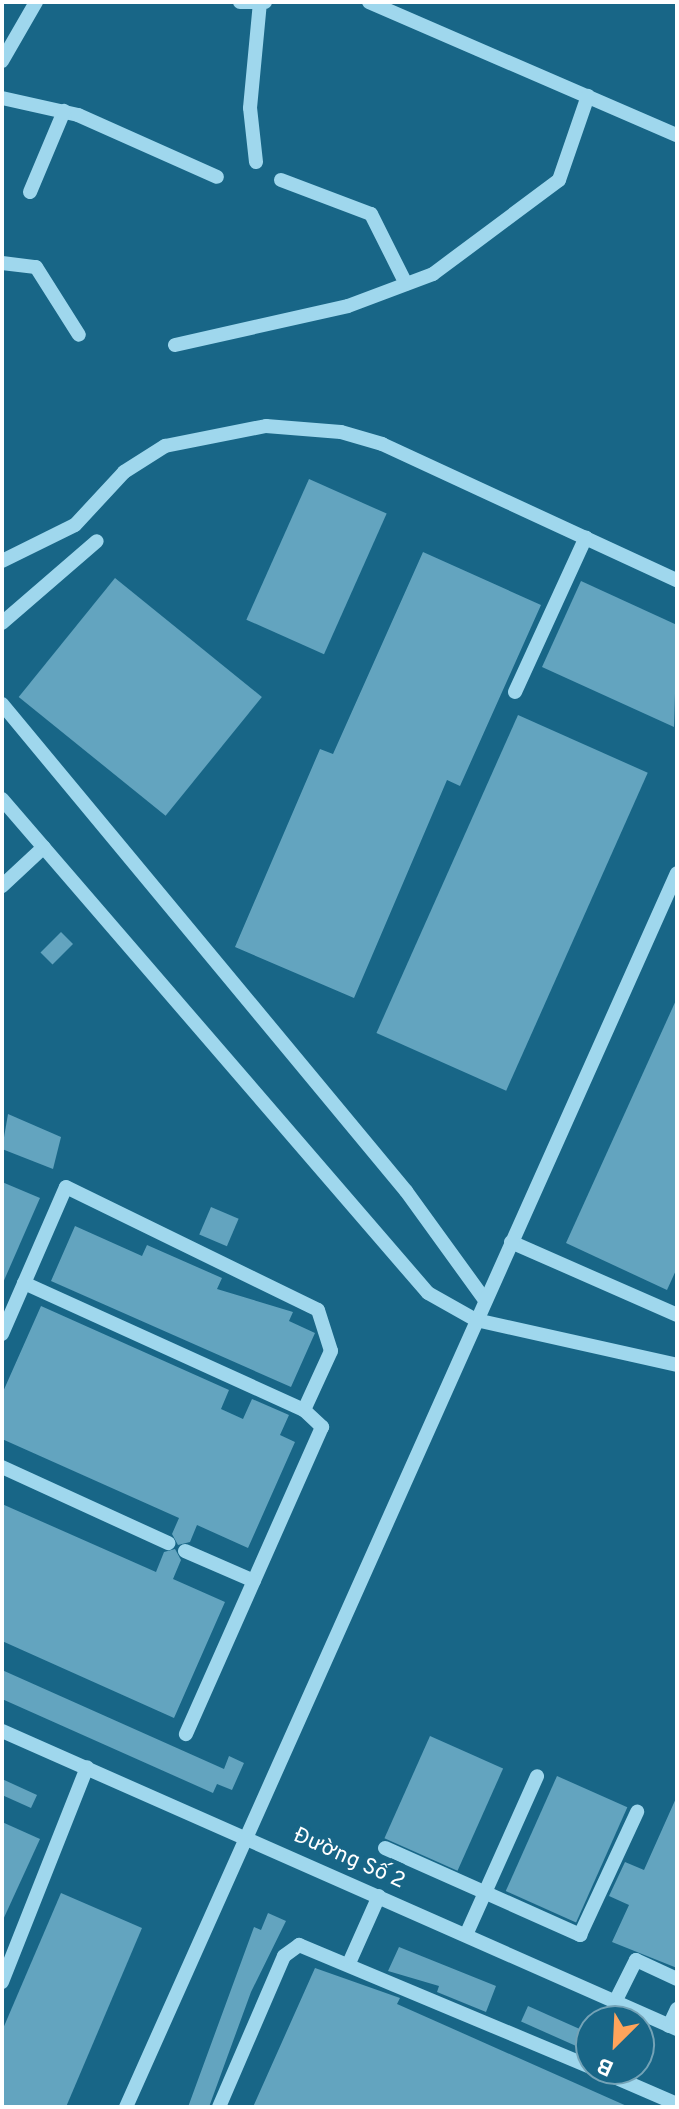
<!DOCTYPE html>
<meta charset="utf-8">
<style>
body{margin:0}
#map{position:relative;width:679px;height:2109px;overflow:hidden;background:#186687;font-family:Overpass,sans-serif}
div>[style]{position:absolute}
.building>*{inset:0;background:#63a4bf;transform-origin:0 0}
.minor>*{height:14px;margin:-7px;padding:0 7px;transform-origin:7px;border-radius:7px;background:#9fd7ed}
span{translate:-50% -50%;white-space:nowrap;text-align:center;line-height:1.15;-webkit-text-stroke:8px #186687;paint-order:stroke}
.street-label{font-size:22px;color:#fff}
.frame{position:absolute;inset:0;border:4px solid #fff;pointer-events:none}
.north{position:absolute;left:575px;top:2005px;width:80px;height:80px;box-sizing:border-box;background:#186687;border:2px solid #74a3b7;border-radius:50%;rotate:204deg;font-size:22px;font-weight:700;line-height:32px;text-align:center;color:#fff}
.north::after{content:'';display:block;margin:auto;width:28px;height:36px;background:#ffa45b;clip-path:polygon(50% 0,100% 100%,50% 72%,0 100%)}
</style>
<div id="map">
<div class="building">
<div style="left:309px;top:479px;width:85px;height:154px;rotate:24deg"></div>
<div style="clip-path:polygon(423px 552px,541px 605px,460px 786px,447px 780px,354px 998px,235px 947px,320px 749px,333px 754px)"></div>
<div style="left:115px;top:578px;width:189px;height:153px;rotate:39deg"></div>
<div style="clip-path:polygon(581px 581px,677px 625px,674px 727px,542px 667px)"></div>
<div style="left:518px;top:715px;width:142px;height:348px;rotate:24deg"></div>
<div style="left:61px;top:932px;width:17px;height:29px;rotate:45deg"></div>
<div style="clip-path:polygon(677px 998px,677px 1268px,667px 1290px,566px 1243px)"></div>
<div style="clip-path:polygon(8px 1114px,61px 1137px,53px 1169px,2px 1149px)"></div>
<div style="clip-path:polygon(2px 1182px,40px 1198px,2px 1285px)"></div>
<div style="left:211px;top:1207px;width:30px;height:30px;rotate:23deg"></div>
<div style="clip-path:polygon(75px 1226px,142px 1256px,147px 1245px,222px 1278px,217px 1289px,293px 1312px,289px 1321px,315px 1333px,291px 1387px,51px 1281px)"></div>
<div style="clip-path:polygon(41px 1306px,229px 1390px,221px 1409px,243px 1419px,252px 1399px,289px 1415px,280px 1435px,295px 1442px,248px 1548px,197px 1525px,190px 1542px,178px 1545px,172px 1534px,179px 1518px,2px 1439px,2px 1394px)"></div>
<div style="clip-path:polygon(2px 1504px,156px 1572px,164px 1552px,175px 1549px,181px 1560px,173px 1579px,225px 1602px,174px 1718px,2px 1641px)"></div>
<div style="clip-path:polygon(2px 1670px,224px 1769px,229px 1756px,244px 1763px,232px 1790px,217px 1784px,213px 1793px,2px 1699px)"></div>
<div style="left:430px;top:1736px;width:80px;height:112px;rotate:24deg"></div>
<div style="left:557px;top:1776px;width:77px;height:126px;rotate:24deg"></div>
<div style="clip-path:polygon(2px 1779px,37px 1795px,31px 1808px,2px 1795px)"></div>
<div style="clip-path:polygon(677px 1796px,677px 1968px,612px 1942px,629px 1905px,609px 1896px,625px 1862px,644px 1870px)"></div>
<div style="clip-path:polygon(2px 1822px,40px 1839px,2px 1922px)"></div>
<div style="clip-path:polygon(61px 1893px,142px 1928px,66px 2107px,2px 2107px,2px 2031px)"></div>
<div style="clip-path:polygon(268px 1913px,286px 1921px,251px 1992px,209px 2107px,188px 2107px,254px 1927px,261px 1930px)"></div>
<div style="clip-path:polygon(399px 1947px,496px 1986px,486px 2012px,437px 1992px,439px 1986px,388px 1971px)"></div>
<div style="clip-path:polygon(315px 1968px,400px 1998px,397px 2004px,629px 2107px,253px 2107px)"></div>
<div style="left:528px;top:2006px;width:67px;height:17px;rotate:24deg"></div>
</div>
<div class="minor">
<div style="left:240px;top:2px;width:25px"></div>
<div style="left:369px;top:2px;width:335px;rotate:23.4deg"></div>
<div style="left:2px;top:61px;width:68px;rotate:-60deg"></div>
<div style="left:2px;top:98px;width:78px;rotate:12.6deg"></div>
<div style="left:78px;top:115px;width:152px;rotate:24deg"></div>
<div style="left:256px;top:162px;width:54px;rotate:-96.3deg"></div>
<div style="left:250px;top:108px;width:105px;rotate:-84.6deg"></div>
<div style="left:281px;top:180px;width:96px;rotate:20.7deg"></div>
<div style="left:371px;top:214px;width:78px;rotate:63.4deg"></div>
<div style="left:30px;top:192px;width:88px;rotate:-67.2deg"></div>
<div style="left:2px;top:263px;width:34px;rotate:7deg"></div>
<div style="left:36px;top:267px;width:80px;rotate:57.7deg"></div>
<div style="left:175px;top:345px;width:177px;rotate:-12.7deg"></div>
<div style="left:348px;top:306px;width:91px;rotate:-20.6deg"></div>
<div style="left:433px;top:274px;width:157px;rotate:-36.7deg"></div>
<div style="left:559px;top:180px;width:89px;rotate:-71deg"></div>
<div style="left:2px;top:561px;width:81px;rotate:-26.3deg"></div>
<div style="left:75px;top:525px;width:72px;rotate:-47.2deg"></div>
<div style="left:124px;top:472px;width:49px;rotate:-32.4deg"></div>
<div style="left:165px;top:446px;width:103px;rotate:-11.2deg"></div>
<div style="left:266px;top:426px;width:75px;rotate:4.6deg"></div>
<div style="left:341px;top:432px;width:43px;rotate:16.3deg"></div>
<div style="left:382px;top:444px;width:325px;rotate:24.8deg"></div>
<div style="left:2px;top:623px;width:125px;rotate:-40.8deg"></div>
<div style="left:515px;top:692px;width:170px;rotate:-65.4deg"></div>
<div style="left:2px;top:704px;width:633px;rotate:50.32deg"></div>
<div style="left:406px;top:1191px;width:135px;rotate:54.1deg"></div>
<div style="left:2px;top:799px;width:652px;rotate:49.23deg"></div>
<div style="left:428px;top:1293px;width:55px;rotate:29.4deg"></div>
<div style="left:476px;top:1320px;width:206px;rotate:12.6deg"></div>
<div style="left:2px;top:886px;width:57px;rotate:-42.9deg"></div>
<div style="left:511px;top:1242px;width:181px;rotate:23.7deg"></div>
<div style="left:24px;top:1283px;width:307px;rotate:24.4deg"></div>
<div style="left:2px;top:1334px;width:160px;rotate:-66.5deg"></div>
<div style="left:66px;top:1187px;width:280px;rotate:26deg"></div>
<div style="left:318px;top:1310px;width:43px;rotate:72.4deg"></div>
<div style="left:331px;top:1351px;width:65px;rotate:114.6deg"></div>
<div style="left:304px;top:1410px;width:25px;rotate:43deg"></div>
<div style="left:322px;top:1427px;width:336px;rotate:113.9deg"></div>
<div style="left:2px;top:1467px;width:183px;rotate:24.6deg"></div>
<div style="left:185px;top:1551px;width:75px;rotate:23.5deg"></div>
<div style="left:2px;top:1731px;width:738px;rotate:23.82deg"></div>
<div style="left:385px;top:1848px;width:214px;rotate:24deg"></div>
<div style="left:580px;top:1935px;width:136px;rotate:-65.1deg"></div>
<div style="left:466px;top:1935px;width:174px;rotate:-65.9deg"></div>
<div style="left:350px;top:1961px;width:71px;rotate:-66deg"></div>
<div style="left:2px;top:1982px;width:231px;rotate:-68.4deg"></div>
<div style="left:615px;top:2002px;width:47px;rotate:-63.4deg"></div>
<div style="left:636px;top:1960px;width:45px;rotate:24.9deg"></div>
<div style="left:669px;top:2026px;width:19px;rotate:-65deg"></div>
<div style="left:596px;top:2069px;width:88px;rotate:23.4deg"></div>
<div style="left:126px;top:2107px;width:1351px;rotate:-65.94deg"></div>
<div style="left:219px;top:2107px;width:164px;rotate:-66.7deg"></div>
<div style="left:284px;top:1956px;width:19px;rotate:-36deg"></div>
<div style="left:299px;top:1945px;width:316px;rotate:22.7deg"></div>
</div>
<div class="street-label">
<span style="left:349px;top:1859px;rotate:24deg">Đường Số 2</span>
</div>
<div class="frame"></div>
<div class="north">B</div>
</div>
